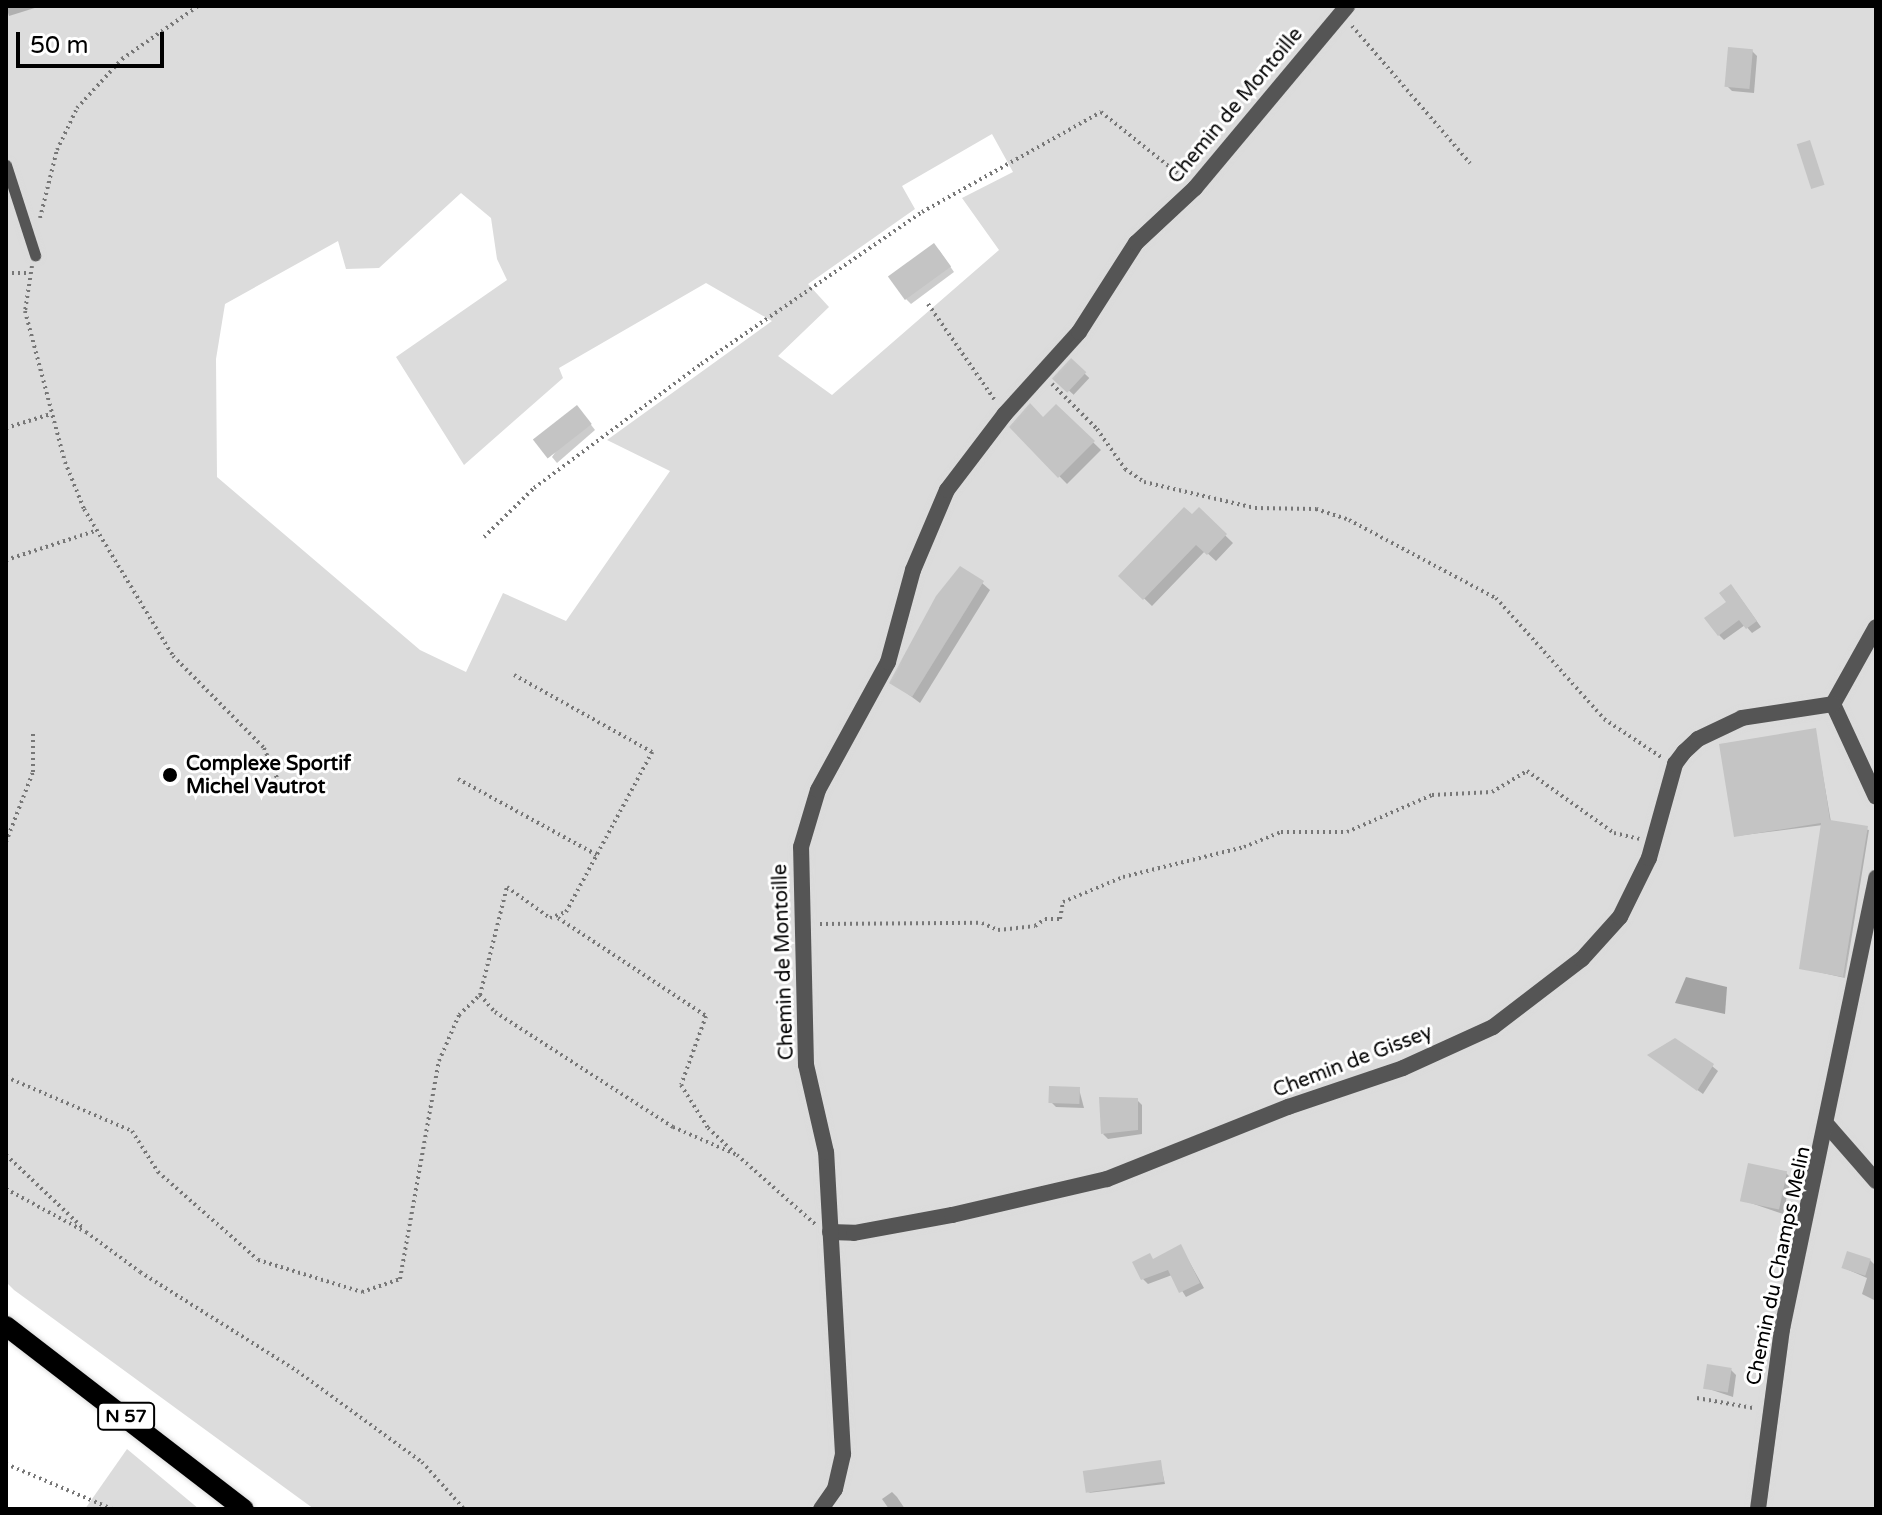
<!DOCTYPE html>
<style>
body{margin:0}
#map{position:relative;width:1882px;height:1515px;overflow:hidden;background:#fff;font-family:"Varela Round",sans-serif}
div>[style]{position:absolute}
.green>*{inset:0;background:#dcdcdc}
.water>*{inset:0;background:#a3a3a3}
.shadow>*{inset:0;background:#0003;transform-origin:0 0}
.building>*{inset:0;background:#c4c4c4;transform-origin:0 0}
.path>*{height:4px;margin-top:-2px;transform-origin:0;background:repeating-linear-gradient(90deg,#777 0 2px,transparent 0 6px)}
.roads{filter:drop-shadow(0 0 2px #dbdbdb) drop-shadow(0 0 2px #dbdbdb)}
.service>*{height:11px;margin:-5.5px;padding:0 5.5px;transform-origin:5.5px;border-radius:5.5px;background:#555}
.minor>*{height:16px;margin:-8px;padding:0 8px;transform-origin:8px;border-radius:8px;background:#555}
.primary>*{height:20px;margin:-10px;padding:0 10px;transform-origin:10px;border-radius:10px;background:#000}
.dots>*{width:22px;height:22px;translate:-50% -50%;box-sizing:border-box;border:4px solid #fff;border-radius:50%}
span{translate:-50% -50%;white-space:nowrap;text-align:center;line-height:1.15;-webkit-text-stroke:6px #fff;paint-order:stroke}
.shield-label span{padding:2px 6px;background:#fff;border:2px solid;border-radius:6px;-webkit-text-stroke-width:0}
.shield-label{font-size:18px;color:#000;font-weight:700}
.street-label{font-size:20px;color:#000}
.poi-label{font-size:20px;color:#000;font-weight:700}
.left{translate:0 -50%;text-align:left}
.frame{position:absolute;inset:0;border:8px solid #000;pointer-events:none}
.scale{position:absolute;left:16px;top:32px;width:148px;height:36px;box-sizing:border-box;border:4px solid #000;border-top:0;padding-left:10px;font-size:24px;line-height:28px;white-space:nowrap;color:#000;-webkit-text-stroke:6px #fff;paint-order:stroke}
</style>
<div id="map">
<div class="green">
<div style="clip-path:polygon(evenodd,6px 6px,1876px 6px,1876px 1509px,314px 1509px,14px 1290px,6px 1282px,6px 6px,992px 134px,1013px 172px,962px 198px,999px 250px,832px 395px,778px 356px,829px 307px,808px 284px,915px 209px,902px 186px,992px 134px,6px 6px,461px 193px,491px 218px,497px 259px,507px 280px,396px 357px,464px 465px,563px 378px,559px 368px,706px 283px,772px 321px,607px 440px,670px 471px,566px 621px,503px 593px,466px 672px,420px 650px,217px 477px,216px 359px,225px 304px,338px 241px,346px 269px,379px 268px,461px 193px)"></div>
<div style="clip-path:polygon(127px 1449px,199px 1509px,85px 1509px)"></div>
</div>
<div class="water">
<div style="clip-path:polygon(1686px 977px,1727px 987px,1725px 1014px,1675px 1003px)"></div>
</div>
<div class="shadow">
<div style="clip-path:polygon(6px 6px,41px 6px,9px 16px)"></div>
<div style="clip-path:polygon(1752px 51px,1757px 56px,1754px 93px,1732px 91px,1727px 86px)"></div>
<div style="clip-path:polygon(939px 250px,954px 272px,911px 304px,906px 299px)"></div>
<div style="left:1071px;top:361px;width:25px;height:23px;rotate:43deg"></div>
<div style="clip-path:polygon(1056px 406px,1101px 450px,1067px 484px,1011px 427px,1043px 419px)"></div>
<div style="clip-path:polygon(582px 413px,595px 430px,557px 463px,552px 457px)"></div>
<div style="clip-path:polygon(1199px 510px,1233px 543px,1216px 561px,1205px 551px,1152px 606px,1121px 576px)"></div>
<div style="clip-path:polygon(982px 583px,990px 590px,920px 703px,892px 682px)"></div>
<div style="clip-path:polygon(1736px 592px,1761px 627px,1752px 633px,1745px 625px,1724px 640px,1719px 635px)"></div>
<div style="clip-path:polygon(1815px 730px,1831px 822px,1869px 830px,1845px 978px,1801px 968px,1823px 825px,1736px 836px)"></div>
<div style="clip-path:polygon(1650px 1056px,1712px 1066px,1718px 1071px,1703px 1094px)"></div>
<div style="clip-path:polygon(1079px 1089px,1084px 1108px,1056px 1107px,1051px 1102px)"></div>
<div style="clip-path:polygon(1137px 1100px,1142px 1105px,1142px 1134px,1108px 1139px,1103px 1134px)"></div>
<div style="clip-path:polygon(1786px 1173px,1791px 1178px,1783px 1214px,1742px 1200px)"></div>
<div style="clip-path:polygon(1181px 1247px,1204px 1288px,1186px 1297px,1172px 1275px,1148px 1284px,1143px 1279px,1154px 1260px)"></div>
<div style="clip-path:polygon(1870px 1260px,1876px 1266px,1876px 1301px,1862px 1294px,1867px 1278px,1844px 1268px)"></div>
<div style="clip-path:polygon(1731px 1370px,1736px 1375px,1733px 1397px,1706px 1388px)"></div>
<div style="clip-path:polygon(1160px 1462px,1165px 1484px,1088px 1493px)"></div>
<div style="clip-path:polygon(892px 1492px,897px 1497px,905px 1509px,889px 1509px,882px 1499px)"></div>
</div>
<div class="building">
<div style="left:1728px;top:47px;width:25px;height:40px;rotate:5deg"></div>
<div style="left:1810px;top:140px;width:47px;height:14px;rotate:72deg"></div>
<div style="left:934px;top:243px;width:29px;height:57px;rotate:54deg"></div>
<div style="left:1071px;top:358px;width:21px;height:28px;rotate:43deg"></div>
<div style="clip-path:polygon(1030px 403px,1043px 417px,1056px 404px,1095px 441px,1058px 478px,1009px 427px)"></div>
<div style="left:577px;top:405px;width:24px;height:56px;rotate:52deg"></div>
<div style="clip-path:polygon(1184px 507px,1192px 514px,1199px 507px,1227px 534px,1207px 555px,1196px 545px,1143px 600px,1118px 576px)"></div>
<div style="clip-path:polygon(960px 566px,984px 581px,912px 697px,889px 683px,936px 596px)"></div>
<div style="clip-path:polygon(1731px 584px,1757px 621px,1746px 629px,1739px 620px,1718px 636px,1704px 618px,1726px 602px,1719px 593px)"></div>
<div style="clip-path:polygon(1816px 728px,1830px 820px,1868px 826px,1843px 977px,1799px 969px,1821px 823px,1734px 837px,1719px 744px)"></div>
<div style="clip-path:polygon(1675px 1038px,1714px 1064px,1697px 1091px,1647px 1055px)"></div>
<div style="left:1049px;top:1086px;width:31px;height:17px;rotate:2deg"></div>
<div style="clip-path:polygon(1099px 1097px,1138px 1098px,1138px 1130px,1101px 1134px)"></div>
<div style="left:1748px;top:1163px;width:40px;height:39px;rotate:12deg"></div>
<div style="clip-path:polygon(1181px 1244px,1200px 1283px,1179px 1293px,1168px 1270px,1141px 1280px,1132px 1262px,1150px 1253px,1153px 1259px)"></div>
<div style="left:1847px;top:1251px;width:25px;height:18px;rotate:18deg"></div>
<div style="left:1707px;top:1364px;width:25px;height:25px;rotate:9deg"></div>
<div style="left:1161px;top:1460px;width:22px;height:79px;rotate:82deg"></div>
</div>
<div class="path">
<div style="left:1352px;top:26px;width:181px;rotate:49.3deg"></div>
<div style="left:40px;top:218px;width:70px;rotate:-76deg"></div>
<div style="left:57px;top:150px;width:47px;rotate:-64.5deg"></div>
<div style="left:77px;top:108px;width:67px;rotate:-47.4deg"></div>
<div style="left:122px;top:59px;width:93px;rotate:-34.9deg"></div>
<div style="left:32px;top:266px;width:46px;rotate:98.8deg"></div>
<div style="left:25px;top:311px;width:156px;rotate:75.2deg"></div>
<div style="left:65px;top:462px;width:51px;rotate:68deg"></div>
<div style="left:84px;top:509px;width:172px;rotate:58.8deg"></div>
<div style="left:173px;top:656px;width:129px;rotate:45.3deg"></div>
<div style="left:264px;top:748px;width:48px;rotate:66.6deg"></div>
<div style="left:6px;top:273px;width:24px"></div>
<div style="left:928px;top:304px;width:116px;rotate:55.2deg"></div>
<div style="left:1052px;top:384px;width:64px;rotate:45deg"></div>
<div style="left:1097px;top:429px;width:49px;rotate:55deg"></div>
<div style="left:1125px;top:469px;width:23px;rotate:34deg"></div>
<div style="left:1144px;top:482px;width:114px;rotate:13.2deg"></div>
<div style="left:1255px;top:508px;width:61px;rotate:0.9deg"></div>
<div style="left:1316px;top:509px;width:35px;rotate:18deg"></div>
<div style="left:1349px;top:520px;width:166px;rotate:28deg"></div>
<div style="left:1496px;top:598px;width:162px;rotate:48.2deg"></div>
<div style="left:1604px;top:719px;width:69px;rotate:33.7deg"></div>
<div style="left:6px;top:428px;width:47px;rotate:-17.3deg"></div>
<div style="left:484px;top:537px;width:70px;rotate:-44.4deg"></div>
<div style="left:534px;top:488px;width:208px;rotate:-36.6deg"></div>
<div style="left:701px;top:364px;width:268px;rotate:-34.5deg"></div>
<div style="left:922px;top:212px;width:205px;rotate:-29.2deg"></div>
<div style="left:1101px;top:112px;width:102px;rotate:38.7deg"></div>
<div style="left:6px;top:560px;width:94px;rotate:-18deg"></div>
<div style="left:458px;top:779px;width:158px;rotate:28.7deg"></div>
<div style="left:6px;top:842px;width:75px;rotate:-68.9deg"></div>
<div style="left:33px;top:772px;width:40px;rotate:-90deg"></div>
<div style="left:558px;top:918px;width:178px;rotate:33.5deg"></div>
<div style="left:706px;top:1016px;width:73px;rotate:109.9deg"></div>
<div style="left:681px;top:1085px;width:51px;rotate:57.9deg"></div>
<div style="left:708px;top:1128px;width:35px;rotate:43deg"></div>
<div style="left:820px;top:924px;width:162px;rotate:-0.4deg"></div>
<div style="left:982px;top:923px;width:17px;rotate:24deg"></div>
<div style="left:998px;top:930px;width:37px;rotate:-6deg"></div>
<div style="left:1035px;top:926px;width:12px;rotate:-35deg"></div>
<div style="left:1045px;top:919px;width:15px"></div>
<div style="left:1060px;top:919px;width:17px;rotate:-80deg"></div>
<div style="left:1063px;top:902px;width:65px;rotate:-22.6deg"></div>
<div style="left:1123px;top:877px;width:125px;rotate:-13.9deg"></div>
<div style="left:1244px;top:847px;width:40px;rotate:-22deg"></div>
<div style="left:1281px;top:832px;width:66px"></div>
<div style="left:1347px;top:832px;width:93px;rotate:-23.5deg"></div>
<div style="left:1432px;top:795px;width:60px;rotate:-2.9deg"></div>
<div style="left:1492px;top:792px;width:41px;rotate:-31deg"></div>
<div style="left:1527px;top:771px;width:107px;rotate:35.5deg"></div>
<div style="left:1614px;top:833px;width:26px;rotate:13deg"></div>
<div style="left:480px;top:995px;width:23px;rotate:49deg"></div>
<div style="left:495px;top:1012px;width:212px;rotate:32.9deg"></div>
<div style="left:673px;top:1127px;width:70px;rotate:23.6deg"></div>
<div style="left:737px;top:1155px;width:104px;rotate:41.5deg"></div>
<div style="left:6px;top:1077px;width:137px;rotate:23.2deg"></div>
<div style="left:132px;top:1131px;width:49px;rotate:57.6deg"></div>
<div style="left:158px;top:1172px;width:133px;rotate:41.3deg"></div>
<div style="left:258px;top:1260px;width:109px;rotate:17.1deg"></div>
<div style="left:362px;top:1292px;width:40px;rotate:-18.9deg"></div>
<div style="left:400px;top:1279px;width:221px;rotate:-79.9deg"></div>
<div style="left:439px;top:1061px;width:50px;rotate:-66.5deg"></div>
<div style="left:459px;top:1015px;width:29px;rotate:-44deg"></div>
<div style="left:480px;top:995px;width:111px;rotate:-76deg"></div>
<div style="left:507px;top:887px;width:53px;rotate:35.8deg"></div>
<div style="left:550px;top:918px;width:17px;rotate:-21deg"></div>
<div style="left:566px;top:912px;width:182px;rotate:-61.7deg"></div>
<div style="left:652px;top:752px;width:158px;rotate:-150.8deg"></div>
<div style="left:6px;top:1155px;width:105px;rotate:43.5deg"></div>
<div style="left:6px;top:1189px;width:91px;rotate:28.3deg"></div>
<div style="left:86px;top:1232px;width:67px;rotate:36.5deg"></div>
<div style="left:140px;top:1272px;width:186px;rotate:32.2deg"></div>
<div style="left:297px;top:1371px;width:155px;rotate:36.1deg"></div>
<div style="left:422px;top:1462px;width:63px;rotate:48.2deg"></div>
<div style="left:1697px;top:1398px;width:57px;rotate:10.1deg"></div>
<div style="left:6px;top:1464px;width:115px;rotate:23deg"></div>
</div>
<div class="roads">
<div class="service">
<div style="left:6px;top:165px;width:95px;rotate:72.1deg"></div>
</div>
<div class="minor">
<div style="left:1833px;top:704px;width:102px;rotate:65.2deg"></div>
<div style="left:1833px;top:704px;width:88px;rotate:-60.8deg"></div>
<div style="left:1828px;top:1126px;width:73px;rotate:48.9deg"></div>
<div style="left:830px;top:1232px;width:24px;rotate:2deg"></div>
<div style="left:854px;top:1233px;width:100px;rotate:-10.4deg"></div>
<div style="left:952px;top:1215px;width:159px;rotate:-13.1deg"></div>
<div style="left:1107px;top:1179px;width:195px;rotate:-21.7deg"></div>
<div style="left:1288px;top:1107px;width:121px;rotate:-18.7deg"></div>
<div style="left:1403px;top:1068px;width:99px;rotate:-24.5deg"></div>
<div style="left:1493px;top:1027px;width:112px;rotate:-37.4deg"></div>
<div style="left:1582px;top:959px;width:57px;rotate:-47.9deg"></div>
<div style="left:1620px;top:917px;width:66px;rotate:-63.8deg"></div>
<div style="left:1649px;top:858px;width:98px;rotate:-74.5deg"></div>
<div style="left:1675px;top:764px;width:15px;rotate:-53deg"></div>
<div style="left:1684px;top:752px;width:19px;rotate:-43deg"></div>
<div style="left:1698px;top:739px;width:49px;rotate:-25.5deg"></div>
<div style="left:1742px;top:718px;width:92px;rotate:-8.7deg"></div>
<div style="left:821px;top:1509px;width:24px;rotate:-55deg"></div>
<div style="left:835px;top:1489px;width:36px;rotate:-77deg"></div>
<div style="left:843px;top:1454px;width:302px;rotate:-93.2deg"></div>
<div style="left:826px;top:1152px;width:89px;rotate:-102.9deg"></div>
<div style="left:806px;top:1065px;width:218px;rotate:-91.3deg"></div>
<div style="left:801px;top:847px;width:59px;rotate:-73.4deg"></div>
<div style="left:818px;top:790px;width:146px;rotate:-61.3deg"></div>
<div style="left:888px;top:662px;width:95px;rotate:-74.8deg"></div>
<div style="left:913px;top:570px;width:87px;rotate:-67deg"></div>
<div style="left:947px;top:490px;width:96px;rotate:-52.7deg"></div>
<div style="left:1005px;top:414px;width:110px;rotate:-47.9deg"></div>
<div style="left:1079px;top:332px;width:106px;rotate:-57.4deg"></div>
<div style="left:1136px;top:243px;width:81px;rotate:-43deg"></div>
<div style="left:1195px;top:188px;width:237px;rotate:-50.1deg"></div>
<div style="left:1758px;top:1509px;width:182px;rotate:-82.4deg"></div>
<div style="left:1782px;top:1329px;width:461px;rotate:-78.2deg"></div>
</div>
<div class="primary">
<div style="left:6px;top:1326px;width:300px;rotate:37.6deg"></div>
</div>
</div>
<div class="dots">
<div style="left:170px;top:775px;background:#000"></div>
</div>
<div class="shield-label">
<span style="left:126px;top:1416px">N 57</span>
</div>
<div class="street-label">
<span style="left:1236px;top:106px;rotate:-50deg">Chemin de Montoille</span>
<span style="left:784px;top:962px;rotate:-92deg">Chemin de Montoille</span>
<span style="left:1353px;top:1062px;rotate:-21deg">Chemin de Gissey</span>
<span style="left:1779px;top:1266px;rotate:-78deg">Chemin du Champs Melin</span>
</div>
<div class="poi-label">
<span class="left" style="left:186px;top:776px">Complexe Sportif<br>Michel Vautrot</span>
</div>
<div class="frame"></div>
<div class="scale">50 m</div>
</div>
